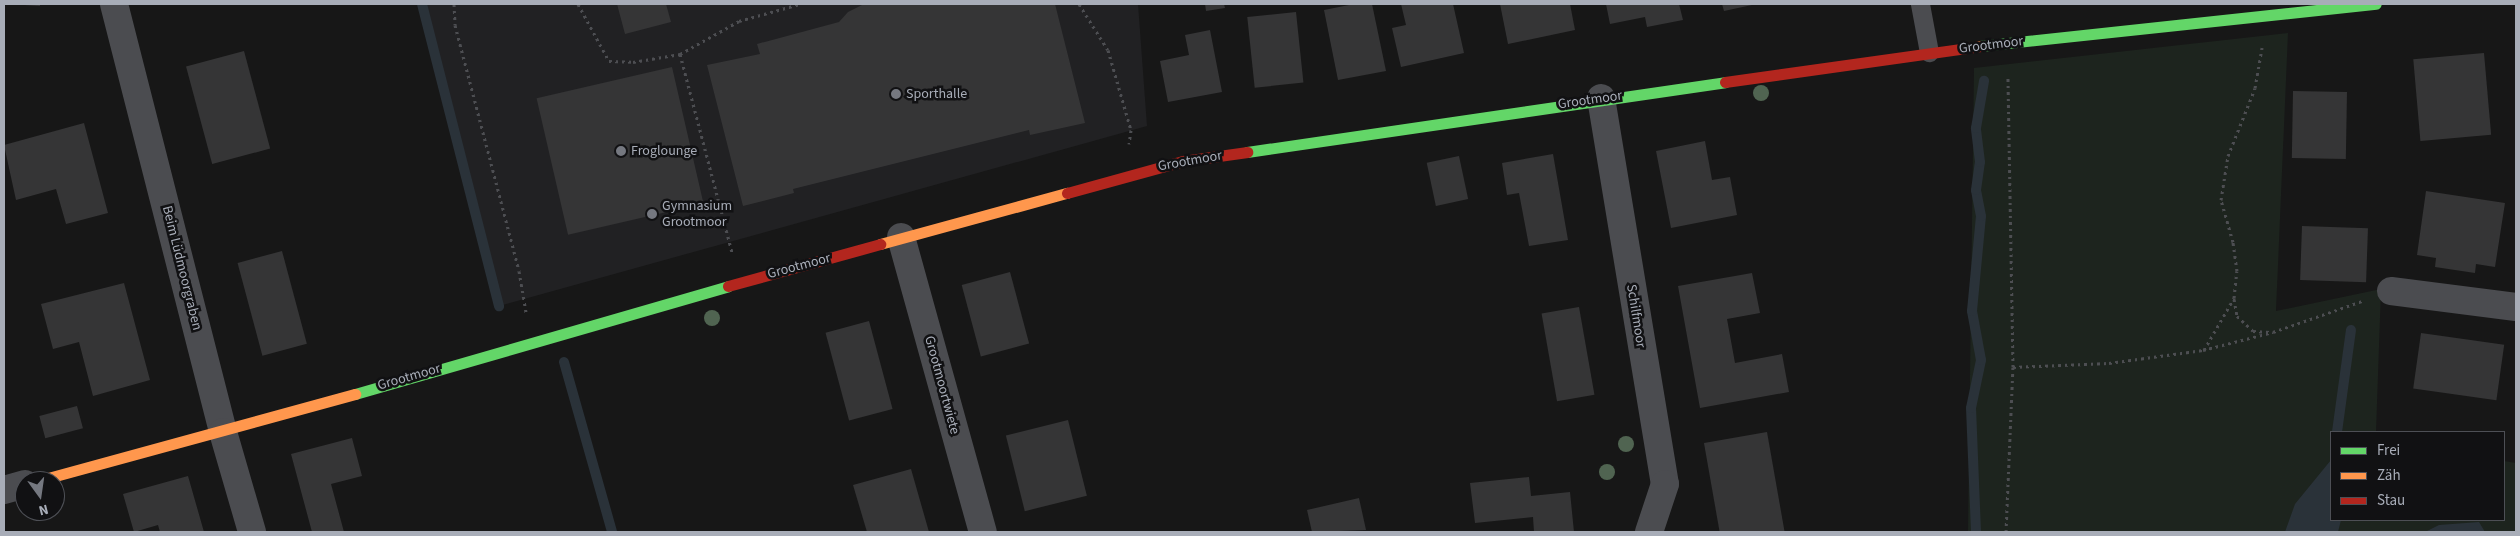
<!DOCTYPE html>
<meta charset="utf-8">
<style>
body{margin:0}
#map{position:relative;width:2520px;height:536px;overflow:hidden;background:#171717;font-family:"Source Sans 3",sans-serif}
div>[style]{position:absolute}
.built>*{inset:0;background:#212123}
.green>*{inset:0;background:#1d241e}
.water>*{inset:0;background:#2a3239}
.stream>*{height:10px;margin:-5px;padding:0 5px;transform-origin:5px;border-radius:5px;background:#2a3239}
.building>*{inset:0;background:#353536;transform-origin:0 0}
.path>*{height:3px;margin-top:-1.5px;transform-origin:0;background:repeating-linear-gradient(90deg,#4d4e52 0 2.5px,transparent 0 6.5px)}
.lane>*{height:19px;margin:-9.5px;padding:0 9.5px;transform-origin:9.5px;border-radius:9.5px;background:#4b4c50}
.street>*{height:28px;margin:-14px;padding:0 14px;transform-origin:14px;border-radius:14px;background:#4b4c50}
.fast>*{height:11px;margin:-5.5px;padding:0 5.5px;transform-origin:5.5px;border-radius:5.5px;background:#63d668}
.slow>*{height:11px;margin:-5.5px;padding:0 5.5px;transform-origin:5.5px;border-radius:5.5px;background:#ff974d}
.jam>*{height:11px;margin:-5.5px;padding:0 5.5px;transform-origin:5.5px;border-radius:5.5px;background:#b3261e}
.trees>*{width:16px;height:16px;margin:-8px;border-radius:50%;background:#506451}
.dots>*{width:14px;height:14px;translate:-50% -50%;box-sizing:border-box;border:2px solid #111113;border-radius:50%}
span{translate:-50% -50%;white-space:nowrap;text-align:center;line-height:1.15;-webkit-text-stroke:5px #111113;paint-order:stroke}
.street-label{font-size:14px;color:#a8adb8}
.poi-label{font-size:14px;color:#a8adb8}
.left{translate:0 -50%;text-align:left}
.frame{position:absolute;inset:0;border:5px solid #a8adb8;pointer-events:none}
.legend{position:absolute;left:2330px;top:431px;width:175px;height:90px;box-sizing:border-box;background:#111113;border:1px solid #4d4f55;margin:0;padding:6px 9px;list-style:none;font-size:15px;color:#a8adb8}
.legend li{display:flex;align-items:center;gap:10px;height:25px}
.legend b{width:25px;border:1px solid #4d4f55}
.north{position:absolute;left:15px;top:471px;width:50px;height:50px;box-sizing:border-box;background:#111113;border:1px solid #4d4f55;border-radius:50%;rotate:166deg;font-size:14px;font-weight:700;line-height:20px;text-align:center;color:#a8adb8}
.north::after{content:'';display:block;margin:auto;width:18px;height:22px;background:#757880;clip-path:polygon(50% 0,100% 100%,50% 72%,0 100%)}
</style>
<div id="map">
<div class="built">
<div style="clip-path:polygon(422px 4px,1138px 4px,1147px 126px,499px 306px)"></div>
</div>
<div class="green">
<div style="clip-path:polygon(2288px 33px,2276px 311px,2381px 289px,2376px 432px,2331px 432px,2331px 520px,2504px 520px,2504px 461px,2516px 463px,2516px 532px,1968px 532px,1974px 68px)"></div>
</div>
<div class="water">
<div style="clip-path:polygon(2331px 460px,2331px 520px,2341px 520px,2338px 532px,2285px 532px,2295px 504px)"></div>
<div style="clip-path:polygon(2479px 522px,2485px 532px,2425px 532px,2439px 525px)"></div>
</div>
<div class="stream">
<div style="left:422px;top:4px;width:312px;rotate:75.7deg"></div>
<div style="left:564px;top:362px;width:177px;rotate:74.2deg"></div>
<div style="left:2337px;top:432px;width:103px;rotate:-82.2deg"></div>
<div style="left:1976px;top:532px;width:124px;rotate:-92.3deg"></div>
<div style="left:1971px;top:408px;width:49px;rotate:-78.2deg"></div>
<div style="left:1981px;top:360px;width:50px;rotate:-100.4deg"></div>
<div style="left:1972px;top:311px;width:95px;rotate:-84.6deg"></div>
<div style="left:1981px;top:216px;width:26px;rotate:-101deg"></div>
<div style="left:1976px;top:190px;width:28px;rotate:-82deg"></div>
<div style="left:1980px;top:162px;width:34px;rotate:-97deg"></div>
<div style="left:1976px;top:128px;width:48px;rotate:-80.3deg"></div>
</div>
<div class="building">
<div style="clip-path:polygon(24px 4px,40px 4px,40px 6px,24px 5px)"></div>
<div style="clip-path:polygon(617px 4px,666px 4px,671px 22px,625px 34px)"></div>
<div style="clip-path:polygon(864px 4px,1055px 4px,1085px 123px,1030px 135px,1029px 130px,793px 189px,794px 193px,743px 206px,707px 65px,760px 54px,757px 44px,839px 22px,848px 12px)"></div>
<div style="clip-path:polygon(1205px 4px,1224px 4px,1225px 8px,1206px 11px)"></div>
<div style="clip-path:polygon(1354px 4px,1372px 4px,1386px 71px,1338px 80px,1324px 10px)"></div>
<div style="clip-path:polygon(1401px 4px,1453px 4px,1464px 53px,1401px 67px,1392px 28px,1406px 25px)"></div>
<div style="clip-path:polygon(1500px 4px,1570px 4px,1575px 30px,1508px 44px)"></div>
<div style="clip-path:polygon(1606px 4px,1679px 4px,1683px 20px,1647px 27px,1645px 17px,1610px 24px)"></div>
<div style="clip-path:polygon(1722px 4px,1752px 4px,1752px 5px,1724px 11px)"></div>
<div style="left:1296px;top:12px;width:71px;height:49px;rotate:84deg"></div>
<div style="clip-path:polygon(1210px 30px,1222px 92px,1168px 102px,1160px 61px,1189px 55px,1185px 35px)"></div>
<div style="left:244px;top:51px;width:101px;height:60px;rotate:75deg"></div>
<div style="left:2484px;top:53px;width:82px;height:71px;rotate:85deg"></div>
<div style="left:672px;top:67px;width:140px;height:139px;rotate:77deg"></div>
<div style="left:2293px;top:91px;width:54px;height:67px;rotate:1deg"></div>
<div style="clip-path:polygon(84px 123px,108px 213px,66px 224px,56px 189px,16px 200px,4px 145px)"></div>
<div style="clip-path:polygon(1705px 141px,1712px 180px,1730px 177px,1737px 215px,1671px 228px,1656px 151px)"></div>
<div style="clip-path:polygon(1553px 154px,1568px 240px,1529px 246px,1519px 193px,1507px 195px,1502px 163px)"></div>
<div style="left:1459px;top:156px;width:44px;height:33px;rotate:78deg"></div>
<div style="clip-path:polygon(2426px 191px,2505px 203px,2495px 267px,2476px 264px,2475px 273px,2435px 267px,2436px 258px,2417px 255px)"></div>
<div style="left:2302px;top:226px;width:66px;height:54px;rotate:2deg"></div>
<div style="left:282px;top:251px;width:96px;height:46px;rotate:75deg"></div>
<div style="left:1010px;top:272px;width:74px;height:50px;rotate:75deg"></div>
<div style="clip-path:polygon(1752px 273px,1760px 313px,1727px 319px,1735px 363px,1782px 354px,1789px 392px,1700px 408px,1678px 286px)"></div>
<div style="clip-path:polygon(124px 283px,150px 380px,93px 396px,79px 342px,53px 349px,41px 304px)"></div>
<div style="left:1579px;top:307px;width:89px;height:38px;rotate:80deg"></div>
<div style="left:869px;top:321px;width:91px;height:45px;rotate:75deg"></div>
<div style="left:2421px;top:333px;width:84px;height:56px;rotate:8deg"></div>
<div style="left:77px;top:406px;width:23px;height:39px;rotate:75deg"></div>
<div style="left:1068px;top:420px;width:78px;height:64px;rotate:76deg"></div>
<div style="left:1767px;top:432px;width:101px;height:64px;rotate:80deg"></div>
<div style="clip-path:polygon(352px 438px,362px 476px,331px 484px,344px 532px,312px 532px,291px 454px)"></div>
<div style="clip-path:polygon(911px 469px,929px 532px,867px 532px,853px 485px)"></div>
<div style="clip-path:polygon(188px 476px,204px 532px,160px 532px,158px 525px,134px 532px,123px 494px)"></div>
<div style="clip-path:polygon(1529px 477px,1531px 496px,1570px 492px,1574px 532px,1534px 532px,1533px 517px,1475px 523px,1470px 483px)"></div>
<div style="clip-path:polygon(1359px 498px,1366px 530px,1312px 532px,1307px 510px)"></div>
</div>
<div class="path">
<div style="left:454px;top:4px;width:21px;rotate:87deg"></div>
<div style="left:455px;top:25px;width:254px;rotate:75.4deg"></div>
<div style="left:519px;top:271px;width:42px;rotate:80.3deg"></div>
<div style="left:578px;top:4px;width:65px;rotate:61.5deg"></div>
<div style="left:609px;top:61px;width:24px;rotate:2deg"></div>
<div style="left:633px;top:62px;width:48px;rotate:-9.7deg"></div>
<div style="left:680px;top:54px;width:205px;rotate:75.3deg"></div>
<div style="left:1079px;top:4px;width:54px;rotate:57.8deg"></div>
<div style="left:1108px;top:50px;width:83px;rotate:74deg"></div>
<div style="left:1131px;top:130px;width:14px;rotate:98deg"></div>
<div style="left:680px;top:54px;width:68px;rotate:-29.2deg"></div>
<div style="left:739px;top:21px;width:63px;rotate:-15.6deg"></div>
<div style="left:2234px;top:299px;width:17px;rotate:80deg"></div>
<div style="left:2237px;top:316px;width:22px;rotate:43deg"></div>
<div style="left:2253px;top:331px;width:17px;rotate:3deg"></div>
<div style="left:2204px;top:350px;width:60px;rotate:-60deg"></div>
<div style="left:2234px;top:298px;width:27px;rotate:-84deg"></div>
<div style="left:2237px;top:271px;width:29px;rotate:-98deg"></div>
<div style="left:2233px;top:242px;width:44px;rotate:-105.9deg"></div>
<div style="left:2221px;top:200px;width:45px;rotate:-81deg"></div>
<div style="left:2228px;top:156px;width:73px;rotate:-68.3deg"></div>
<div style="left:2255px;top:88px;width:41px;rotate:-80.1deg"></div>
<div style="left:2013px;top:367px;width:96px;rotate:-2.4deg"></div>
<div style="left:2109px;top:363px;width:95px;rotate:-7.9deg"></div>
<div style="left:2203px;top:350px;width:72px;rotate:-14.4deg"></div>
<div style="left:2273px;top:332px;width:94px;rotate:-19.2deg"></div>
<div style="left:2006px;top:532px;width:165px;rotate:-87.6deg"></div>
<div style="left:2013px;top:367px;width:291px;rotate:-91deg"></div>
</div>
<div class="lane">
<div style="left:1920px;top:4px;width:49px;rotate:79.4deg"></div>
</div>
<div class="street">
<div style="left:114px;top:4px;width:442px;rotate:75.7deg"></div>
<div style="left:223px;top:432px;width:104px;rotate:73.8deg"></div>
<div style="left:1601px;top:98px;width:391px;rotate:80.6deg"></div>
<div style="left:1665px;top:484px;width:51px;rotate:108.4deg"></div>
<div style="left:901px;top:237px;width:306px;rotate:74.5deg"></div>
<div style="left:2391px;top:291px;width:126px;rotate:7.3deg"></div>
<div style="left:4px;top:490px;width:22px;rotate:-16deg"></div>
</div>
<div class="fast">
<div style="left:1980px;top:46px;width:398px;rotate:-6.1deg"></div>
<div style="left:1247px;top:152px;width:483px;rotate:-8.3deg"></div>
<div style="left:355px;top:394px;width:388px;rotate:-16.1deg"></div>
</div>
<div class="slow">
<div style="left:880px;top:244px;width:194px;rotate:-15.3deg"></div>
<div style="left:37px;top:481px;width:330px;rotate:-15.3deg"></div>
</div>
<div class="jam">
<div style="left:1725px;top:82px;width:258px;rotate:-8deg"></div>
<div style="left:1067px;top:193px;width:120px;rotate:-15.4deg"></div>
<div style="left:1183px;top:161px;width:65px;rotate:-8deg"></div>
<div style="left:728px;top:286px;width:158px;rotate:-15.4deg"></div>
</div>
<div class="trees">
<div style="left:1761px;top:93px"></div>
<div style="left:712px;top:318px"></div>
<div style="left:1626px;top:444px"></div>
<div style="left:1607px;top:472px"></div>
</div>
<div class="dots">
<div style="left:896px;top:94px;background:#757880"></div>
<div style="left:621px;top:151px;background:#757880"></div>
<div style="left:652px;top:214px;background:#757880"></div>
</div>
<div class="street-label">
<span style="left:1991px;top:45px;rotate:-7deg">Grootmoor</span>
<span style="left:1590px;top:100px;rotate:-8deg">Grootmoor</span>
<span style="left:1190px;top:161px;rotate:-10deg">Grootmoor</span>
<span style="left:799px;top:266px;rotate:-15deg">Grootmoor</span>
<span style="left:182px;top:268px;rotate:76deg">Beim Lüdmoorgraben</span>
<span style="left:1636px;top:316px;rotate:81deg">Schilfmoor</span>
<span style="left:409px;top:377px;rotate:-16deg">Grootmoor</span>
<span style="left:942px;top:385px;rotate:75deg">Grootmoortwiete</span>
</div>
<div class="poi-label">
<span class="left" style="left:906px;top:94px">Sporthalle</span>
<span class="left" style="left:631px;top:151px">Froglounge</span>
<span class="left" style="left:662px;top:214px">Gymnasium<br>Grootmoor</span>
</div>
<div class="frame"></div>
<ul class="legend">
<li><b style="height:6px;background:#63d668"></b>Frei</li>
<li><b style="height:6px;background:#ff974d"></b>Zäh</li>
<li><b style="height:6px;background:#b3261e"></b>Stau</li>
</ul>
<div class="north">N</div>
</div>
